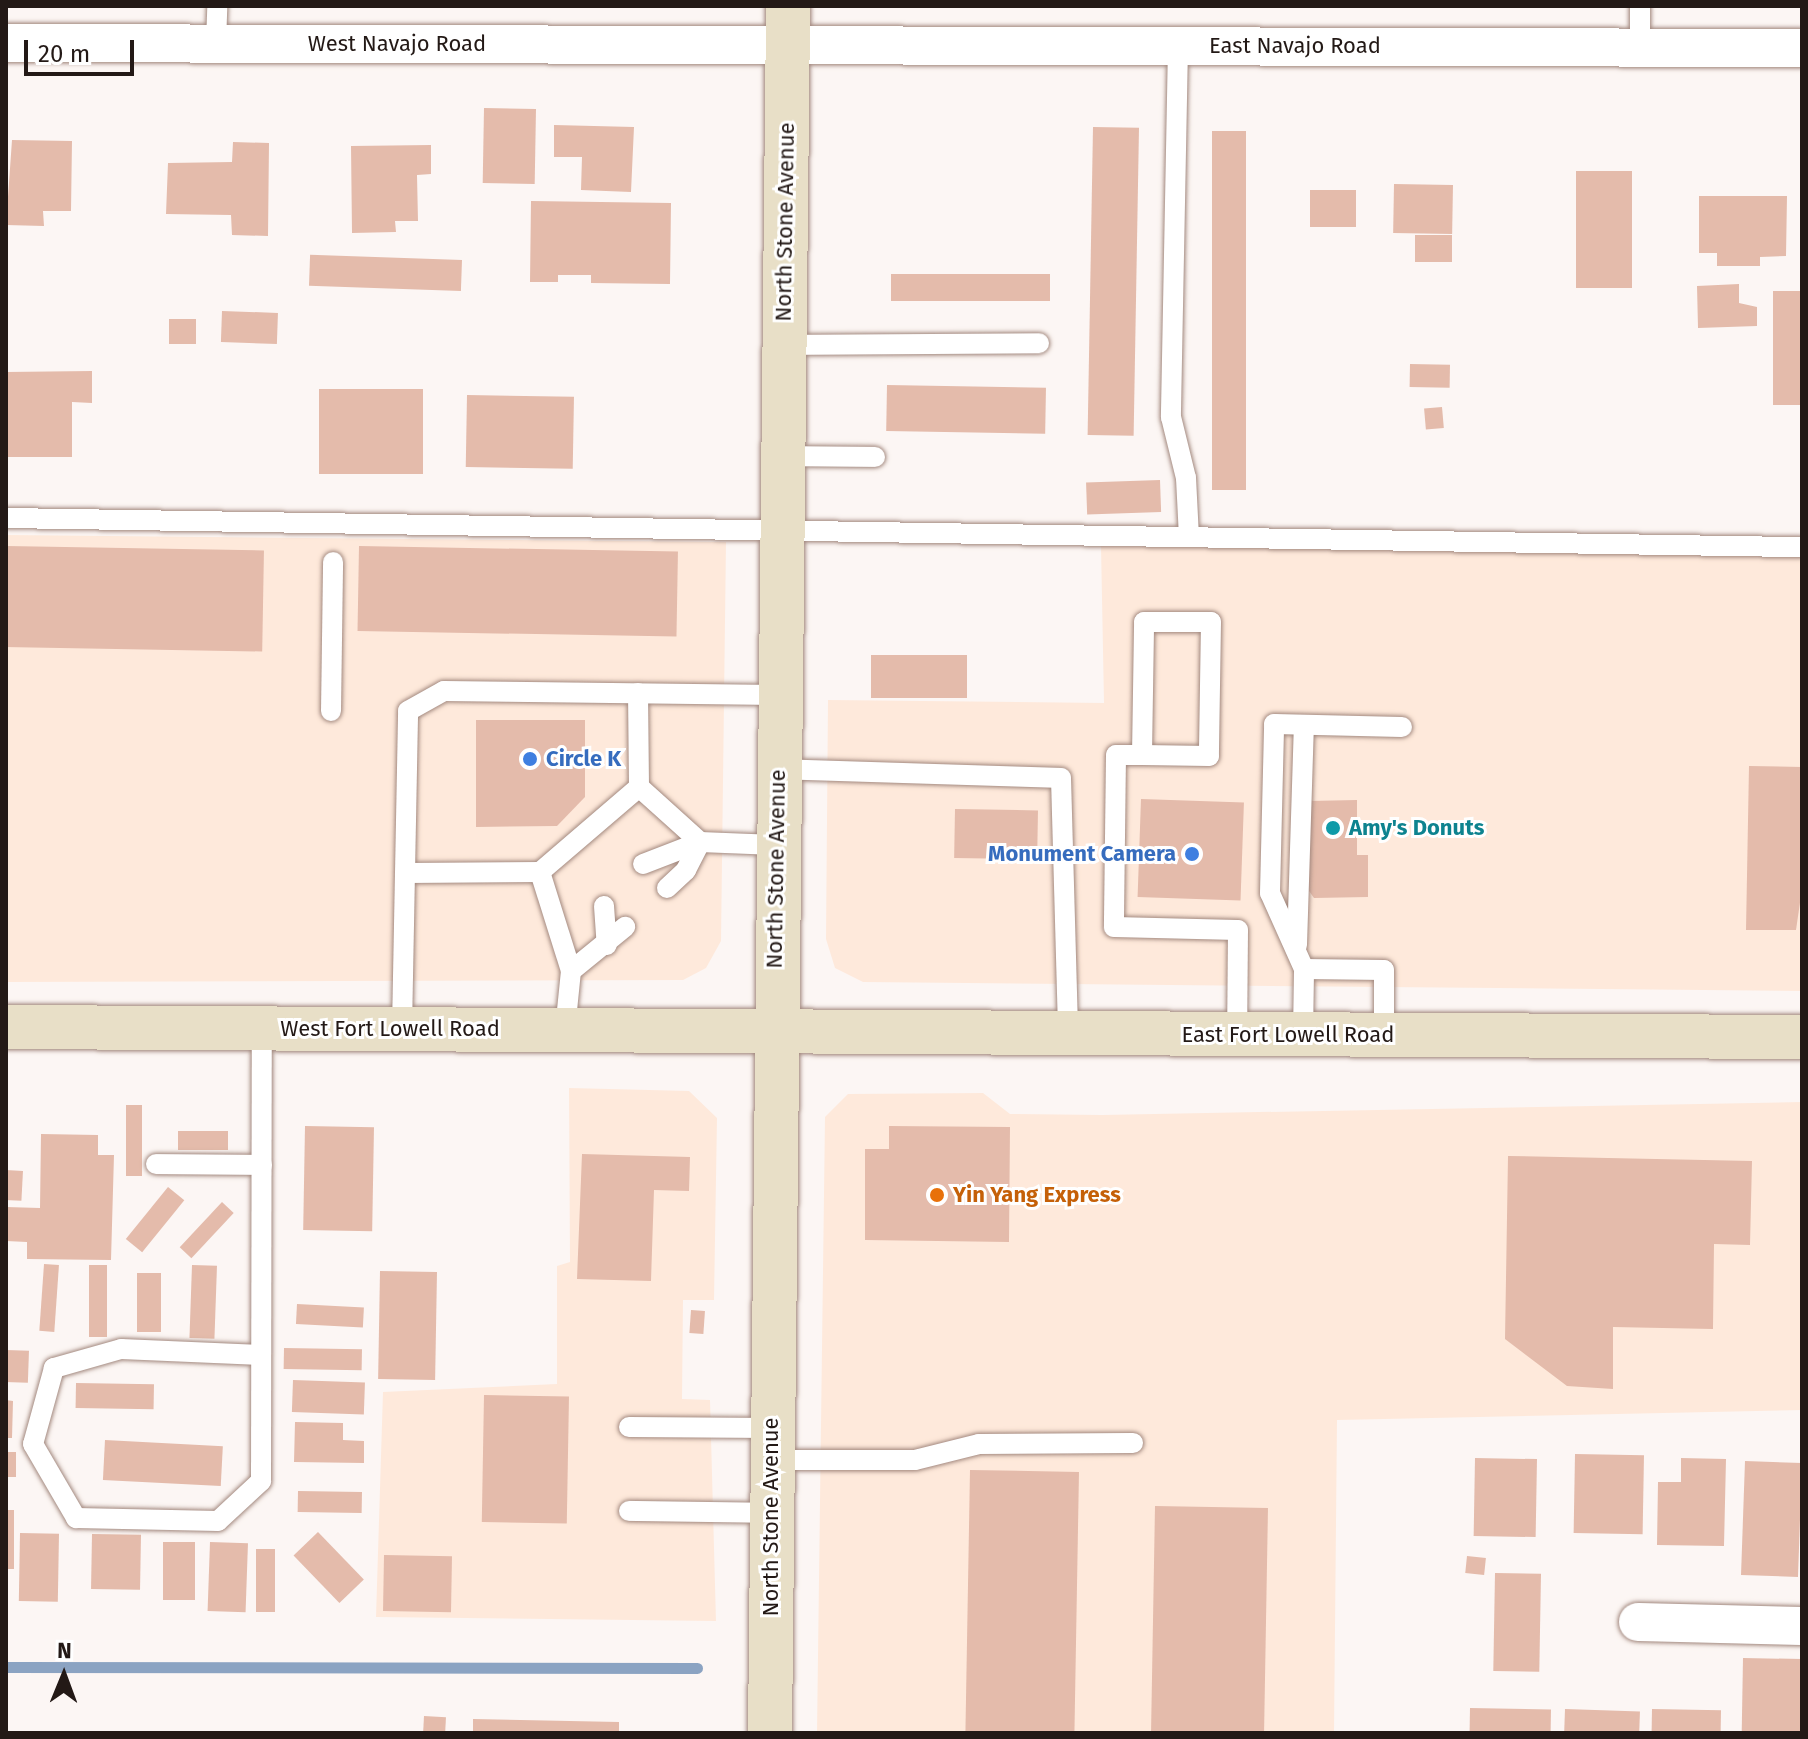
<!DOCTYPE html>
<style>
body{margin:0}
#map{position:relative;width:1808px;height:1739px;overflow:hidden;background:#fcf6f4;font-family:"Fira Sans",sans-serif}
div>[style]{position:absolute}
.commercial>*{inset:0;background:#fee9db}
.stream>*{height:11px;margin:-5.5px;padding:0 5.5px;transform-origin:5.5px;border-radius:5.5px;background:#8ba3c2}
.building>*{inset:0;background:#e4bbab;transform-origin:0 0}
.roads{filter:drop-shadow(0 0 2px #a3897f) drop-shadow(0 0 2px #a3897f)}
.lane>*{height:20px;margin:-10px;padding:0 10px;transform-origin:10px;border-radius:10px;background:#fff}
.street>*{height:38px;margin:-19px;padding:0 19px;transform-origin:19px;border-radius:19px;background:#fff}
.secondary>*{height:44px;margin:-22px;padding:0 22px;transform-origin:22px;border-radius:22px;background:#e8dfc7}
.dots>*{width:22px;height:22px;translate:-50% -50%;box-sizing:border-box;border:4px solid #fff;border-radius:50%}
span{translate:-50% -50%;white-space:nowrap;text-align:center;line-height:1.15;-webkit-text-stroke:6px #fff;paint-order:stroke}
.street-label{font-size:22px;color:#231916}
.shop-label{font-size:22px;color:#366cbe;font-weight:700}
.left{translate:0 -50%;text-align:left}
.right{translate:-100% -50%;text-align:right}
.culture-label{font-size:22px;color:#0d838f;font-weight:700}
.food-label{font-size:22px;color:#c56008;font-weight:700}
.frame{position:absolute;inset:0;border:8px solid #231916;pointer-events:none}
.north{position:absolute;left:24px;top:1635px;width:80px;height:80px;-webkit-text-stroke:6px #fff;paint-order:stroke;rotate:1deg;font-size:22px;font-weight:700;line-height:32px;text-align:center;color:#231916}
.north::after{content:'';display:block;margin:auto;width:28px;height:36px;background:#231916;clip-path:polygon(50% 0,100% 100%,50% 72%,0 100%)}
.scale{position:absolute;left:24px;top:40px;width:110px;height:36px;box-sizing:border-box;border:4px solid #231916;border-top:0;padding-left:10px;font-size:24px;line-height:28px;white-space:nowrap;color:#231916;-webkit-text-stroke:6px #fff;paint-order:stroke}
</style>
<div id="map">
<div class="commercial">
<div style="clip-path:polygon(6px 535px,726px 542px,721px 941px,706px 968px,683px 980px,6px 982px)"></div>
<div style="clip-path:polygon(1101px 546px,1802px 553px,1802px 991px,863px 982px,835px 968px,826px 939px,828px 700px,1104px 703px)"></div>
<div style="clip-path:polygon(569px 1088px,689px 1091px,717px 1118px,714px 1300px,683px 1300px,682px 1399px,710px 1400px,716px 1621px,376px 1617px,383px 1392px,557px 1384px,557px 1266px,570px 1262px)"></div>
<div style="clip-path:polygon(983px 1093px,1010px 1114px,1102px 1115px,1802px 1102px,1802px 1410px,1337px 1420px,1334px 1733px,817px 1733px,825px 1117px,848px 1094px)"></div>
</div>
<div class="stream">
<div style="left:6px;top:1667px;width:691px;rotate:0.08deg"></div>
</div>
<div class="building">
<div style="left:484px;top:108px;width:52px;height:75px;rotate:1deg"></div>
<div style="clip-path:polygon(554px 125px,634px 127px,631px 192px,581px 190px,582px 157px,554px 157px)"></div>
<div style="left:1093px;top:127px;width:46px;height:308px;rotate:1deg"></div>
<div style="left:1212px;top:131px;width:34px;height:359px"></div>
<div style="clip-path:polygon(12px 140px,72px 141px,71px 211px,43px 211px,44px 226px,6px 225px)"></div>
<div style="clip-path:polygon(233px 142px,269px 143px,268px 236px,232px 235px,231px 215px,166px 214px,168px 163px,232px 162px)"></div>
<div style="clip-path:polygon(431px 145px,431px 174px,417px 175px,418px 221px,395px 221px,396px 232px,352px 233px,351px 146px)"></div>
<div style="left:1632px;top:171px;width:117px;height:56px;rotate:90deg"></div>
<div style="left:1394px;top:184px;width:59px;height:49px;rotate:1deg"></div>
<div style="left:1310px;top:190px;width:46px;height:37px"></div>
<div style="clip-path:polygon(1699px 196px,1787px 196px,1786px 256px,1760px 257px,1760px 266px,1717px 266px,1717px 253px,1699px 253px)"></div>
<div style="clip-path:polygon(531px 201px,671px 203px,670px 284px,591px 283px,591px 275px,558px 275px,558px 282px,530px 282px)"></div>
<div style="left:1415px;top:235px;width:37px;height:27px"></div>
<div style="left:462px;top:260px;width:31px;height:152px;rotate:92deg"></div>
<div style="left:891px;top:274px;width:159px;height:27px"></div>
<div style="clip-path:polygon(1739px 284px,1739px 303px,1757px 307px,1757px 326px,1698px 328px,1697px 286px)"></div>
<div style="left:1802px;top:291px;width:114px;height:29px;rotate:90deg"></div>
<div style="left:222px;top:311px;width:56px;height:31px;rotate:2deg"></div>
<div style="left:169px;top:319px;width:27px;height:25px"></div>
<div style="left:1410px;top:364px;width:40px;height:23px;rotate:1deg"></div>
<div style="clip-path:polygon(92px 371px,92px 403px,72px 402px,72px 457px,6px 457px,6px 372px)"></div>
<div style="left:887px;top:385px;width:159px;height:46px;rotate:1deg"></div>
<div style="left:319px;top:389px;width:104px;height:85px"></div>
<div style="left:467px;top:395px;width:107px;height:72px;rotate:1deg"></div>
<div style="left:1442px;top:407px;width:21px;height:18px;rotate:85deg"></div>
<div style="left:1160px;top:480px;width:32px;height:74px;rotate:88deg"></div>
<div style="left:6px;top:546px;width:258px;height:101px;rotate:1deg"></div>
<div style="left:359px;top:546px;width:319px;height:85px;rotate:1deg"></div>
<div style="left:967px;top:655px;width:43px;height:96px;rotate:90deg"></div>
<div style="clip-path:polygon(476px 720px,585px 720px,585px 797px,557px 826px,476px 827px)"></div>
<div style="clip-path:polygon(1749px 766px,1802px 767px,1802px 889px,1796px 930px,1746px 930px)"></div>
<div style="left:1141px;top:799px;width:103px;height:98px;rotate:2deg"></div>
<div style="clip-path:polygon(1357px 800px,1357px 855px,1368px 855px,1368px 897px,1314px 898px,1302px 881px,1309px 801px)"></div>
<div style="left:955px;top:809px;width:83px;height:49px;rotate:1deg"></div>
<div style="left:126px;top:1105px;width:16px;height:71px"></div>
<div style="left:305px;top:1126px;width:69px;height:104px;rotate:1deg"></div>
<div style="clip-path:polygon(889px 1126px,1010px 1127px,1009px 1242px,865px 1240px,865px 1149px,889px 1149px)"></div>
<div style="left:178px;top:1131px;width:50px;height:19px"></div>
<div style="clip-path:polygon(41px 1134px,98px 1135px,98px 1155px,114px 1155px,111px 1260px,27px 1259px,27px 1242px,6px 1241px,6px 1207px,40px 1208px)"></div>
<div style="clip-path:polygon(582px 1154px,690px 1157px,689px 1191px,654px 1190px,651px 1281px,577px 1279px)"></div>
<div style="clip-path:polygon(1508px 1156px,1752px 1161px,1750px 1245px,1714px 1244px,1713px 1329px,1613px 1327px,1613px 1389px,1567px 1386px,1505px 1339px)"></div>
<div style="left:6px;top:1170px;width:17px;height:30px;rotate:3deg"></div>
<div style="left:168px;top:1187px;width:21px;height:67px;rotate:39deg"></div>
<div style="left:222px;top:1202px;width:16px;height:62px;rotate:43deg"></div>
<div style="left:44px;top:1264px;width:15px;height:67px;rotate:4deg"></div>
<div style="left:89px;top:1265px;width:18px;height:72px"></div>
<div style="left:192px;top:1265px;width:25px;height:73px;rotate:2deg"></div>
<div style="left:380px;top:1271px;width:57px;height:108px;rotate:1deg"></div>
<div style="left:137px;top:1273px;width:24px;height:59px"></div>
<div style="left:297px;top:1304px;width:67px;height:20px;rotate:3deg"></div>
<div style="left:691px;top:1310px;width:14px;height:23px;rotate:4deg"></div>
<div style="left:284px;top:1348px;width:78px;height:21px;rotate:1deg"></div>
<div style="left:6px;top:1350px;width:23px;height:32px;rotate:2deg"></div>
<div style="left:293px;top:1380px;width:72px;height:32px;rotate:2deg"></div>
<div style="left:76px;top:1383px;width:78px;height:25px;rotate:1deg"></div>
<div style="left:484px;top:1395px;width:85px;height:127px;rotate:1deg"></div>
<div style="clip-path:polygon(6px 1400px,13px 1401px,12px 1438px,6px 1438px)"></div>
<div style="clip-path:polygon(295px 1422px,343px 1423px,343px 1440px,364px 1441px,364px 1463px,294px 1462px)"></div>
<div style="left:105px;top:1440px;width:118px;height:40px;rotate:3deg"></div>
<div style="left:6px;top:1452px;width:10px;height:25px"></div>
<div style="left:1575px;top:1454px;width:69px;height:79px;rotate:1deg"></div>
<div style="left:1475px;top:1458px;width:62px;height:78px;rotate:1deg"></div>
<div style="clip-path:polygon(1681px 1458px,1726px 1459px,1724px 1546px,1657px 1545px,1658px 1482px,1681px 1482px)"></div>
<div style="left:1745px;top:1461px;width:57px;height:114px;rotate:2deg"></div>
<div style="left:970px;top:1470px;width:109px;height:263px;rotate:1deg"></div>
<div style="left:298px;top:1491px;width:64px;height:21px;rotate:1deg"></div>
<div style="left:1155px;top:1506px;width:113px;height:227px;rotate:1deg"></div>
<div style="left:6px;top:1510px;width:8px;height:59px"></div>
<div style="left:318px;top:1532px;width:66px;height:34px;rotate:46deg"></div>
<div style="left:20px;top:1533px;width:39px;height:68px;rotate:1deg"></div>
<div style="left:92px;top:1534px;width:49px;height:55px;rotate:1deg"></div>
<div style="left:163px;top:1542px;width:32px;height:58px"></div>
<div style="left:210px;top:1542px;width:38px;height:69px;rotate:2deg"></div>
<div style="left:256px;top:1549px;width:19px;height:63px"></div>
<div style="left:384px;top:1555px;width:68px;height:56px;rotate:1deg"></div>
<div style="left:1467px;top:1556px;width:19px;height:17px;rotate:6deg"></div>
<div style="left:1495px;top:1573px;width:46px;height:98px;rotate:1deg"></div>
<div style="left:1743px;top:1658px;width:59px;height:75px;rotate:1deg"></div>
<div style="left:1470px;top:1708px;width:81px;height:25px;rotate:1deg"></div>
<div style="left:1565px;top:1709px;width:75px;height:24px;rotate:2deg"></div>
<div style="left:1652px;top:1709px;width:69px;height:24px;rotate:1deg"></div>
<div style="left:424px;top:1716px;width:22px;height:17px;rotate:3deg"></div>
<div style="clip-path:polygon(473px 1719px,619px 1722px,619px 1733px,473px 1733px)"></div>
</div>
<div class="roads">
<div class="lane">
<div style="left:1640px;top:6px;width:42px;rotate:90deg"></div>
<div style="left:216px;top:44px;width:38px;rotate:-88deg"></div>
<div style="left:1178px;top:46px;width:371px;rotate:91.1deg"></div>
<div style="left:1171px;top:417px;width:63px;rotate:76.2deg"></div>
<div style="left:1186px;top:478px;width:59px;rotate:87.1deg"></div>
<div style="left:783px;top:345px;width:256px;rotate:-0.4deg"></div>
<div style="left:781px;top:456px;width:94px;rotate:0.6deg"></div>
<div style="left:6px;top:518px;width:1796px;rotate:0.93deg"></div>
<div style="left:331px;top:711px;width:149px;rotate:-89.2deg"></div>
<div style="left:1142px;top:755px;width:133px;rotate:-89.1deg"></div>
<div style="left:1144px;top:622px;width:67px"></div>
<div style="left:1211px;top:622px;width:134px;rotate:90.9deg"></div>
<div style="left:1209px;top:756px;width:67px;rotate:-179.1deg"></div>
<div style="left:1142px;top:755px;width:26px;rotate:180deg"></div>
<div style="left:1116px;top:755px;width:172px;rotate:90.7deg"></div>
<div style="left:1114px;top:927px;width:124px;rotate:1.4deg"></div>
<div style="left:1238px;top:930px;width:105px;rotate:90.5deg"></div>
<div style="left:777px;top:769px;width:284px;rotate:1.8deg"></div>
<div style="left:1061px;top:778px;width:257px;rotate:88.4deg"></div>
<div style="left:639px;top:787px;width:82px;rotate:42deg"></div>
<div style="left:700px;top:842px;width:61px;rotate:158.9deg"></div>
<div style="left:540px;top:872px;width:104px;rotate:72.6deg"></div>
<div style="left:406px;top:873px;width:134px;rotate:-0.4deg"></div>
<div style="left:540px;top:872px;width:130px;rotate:-40.6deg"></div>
<div style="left:639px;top:787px;width:94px;rotate:-90.6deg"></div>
<div style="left:667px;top:888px;width:26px;rotate:-43deg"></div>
<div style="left:686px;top:870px;width:31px;rotate:-63deg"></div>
<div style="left:700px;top:842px;width:76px;rotate:2.3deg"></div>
<div style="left:604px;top:906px;width:39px;rotate:86deg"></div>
<div style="left:1297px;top:945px;width:220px;rotate:-88.2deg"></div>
<div style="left:1304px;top:969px;width:83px;rotate:-114.1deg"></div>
<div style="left:1270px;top:893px;width:169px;rotate:-88.6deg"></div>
<div style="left:1274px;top:724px;width:128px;rotate:1.3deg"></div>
<div style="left:402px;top:1029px;width:318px;rotate:-88.9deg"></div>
<div style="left:408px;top:711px;width:41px;rotate:-29.1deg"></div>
<div style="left:444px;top:691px;width:334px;rotate:0.7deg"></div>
<div style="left:565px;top:1030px;width:59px;rotate:-84.2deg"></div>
<div style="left:571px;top:971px;width:70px;rotate:-39.2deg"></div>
<div style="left:1303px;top:1035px;width:66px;rotate:-89.1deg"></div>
<div style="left:1304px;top:969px;width:80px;rotate:0.7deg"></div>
<div style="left:1384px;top:970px;width:66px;rotate:90deg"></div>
<div style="left:156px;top:1164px;width:106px;rotate:0.5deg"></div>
<div style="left:261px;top:1355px;width:140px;rotate:-177.5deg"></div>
<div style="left:121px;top:1349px;width:70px;rotate:164.2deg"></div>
<div style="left:54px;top:1368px;width:79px;rotate:105.4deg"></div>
<div style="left:33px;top:1444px;width:86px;rotate:59.8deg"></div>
<div style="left:76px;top:1518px;width:142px;rotate:1.2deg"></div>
<div style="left:218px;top:1521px;width:59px;rotate:-42.9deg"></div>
<div style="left:261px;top:1481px;width:453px;rotate:-89.9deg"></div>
<div style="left:629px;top:1427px;width:142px;rotate:0.4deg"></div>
<div style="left:771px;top:1460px;width:144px"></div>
<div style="left:915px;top:1460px;width:66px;rotate:-14deg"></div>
<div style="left:979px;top:1444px;width:154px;rotate:-0.4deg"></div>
<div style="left:629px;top:1511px;width:142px;rotate:0.8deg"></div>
</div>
<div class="street">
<div style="left:6px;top:43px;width:1796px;rotate:0.16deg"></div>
<div style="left:1638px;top:1622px;width:164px;rotate:1.4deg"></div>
</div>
<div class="secondary">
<div style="left:6px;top:1027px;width:1796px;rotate:0.32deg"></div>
<div style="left:770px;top:1733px;width:1727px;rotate:-89.4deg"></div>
</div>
</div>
<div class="dots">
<div style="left:530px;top:759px;background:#3f7fe0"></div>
<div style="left:1333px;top:828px;background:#0f9aa8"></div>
<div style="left:1192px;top:854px;background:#3f7fe0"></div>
<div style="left:937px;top:1195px;background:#e8710a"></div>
</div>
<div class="street-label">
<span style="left:397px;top:44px">West Navajo Road</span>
<span style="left:1295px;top:46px">East Navajo Road</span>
<span style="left:785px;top:222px;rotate:-89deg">North Stone Avenue</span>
<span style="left:776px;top:869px;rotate:-89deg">North Stone Avenue</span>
<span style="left:390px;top:1029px">West Fort Lowell Road</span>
<span style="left:1288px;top:1035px">East Fort Lowell Road</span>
<span style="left:771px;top:1517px;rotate:-90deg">North Stone Avenue</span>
</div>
<div class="shop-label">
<span class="left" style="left:546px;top:759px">Circle K</span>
<span class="right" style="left:1176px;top:854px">Monument Camera</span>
</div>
<div class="culture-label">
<span class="left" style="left:1349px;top:828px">Amy's Donuts</span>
</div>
<div class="food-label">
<span class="left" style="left:953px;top:1195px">Yin Yang Express</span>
</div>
<div class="frame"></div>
<div class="north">N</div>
<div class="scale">20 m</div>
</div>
